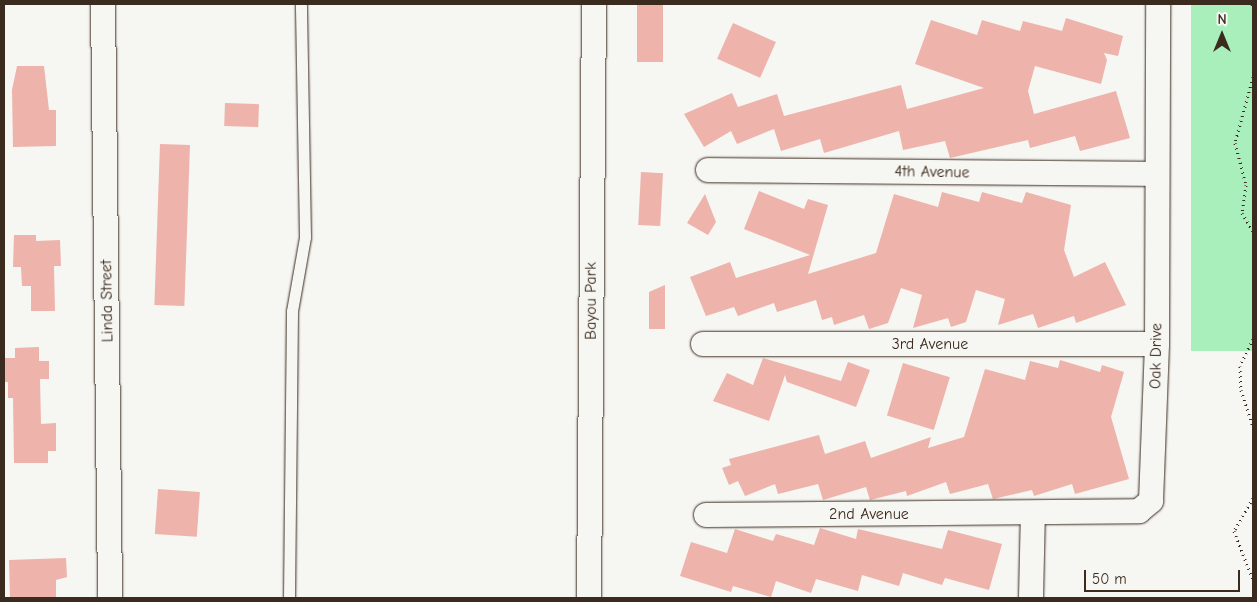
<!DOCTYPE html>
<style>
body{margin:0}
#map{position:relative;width:1257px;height:602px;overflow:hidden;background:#f6f6f2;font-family:"Comic Neue",sans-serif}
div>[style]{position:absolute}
.green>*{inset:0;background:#a9efbc;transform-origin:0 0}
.building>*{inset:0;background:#eeb3ab;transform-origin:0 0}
.path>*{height:3px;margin-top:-1.5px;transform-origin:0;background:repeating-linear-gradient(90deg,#3b2a1e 0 1px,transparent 0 5px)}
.roads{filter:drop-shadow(0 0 1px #3b2a1e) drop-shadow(0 0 1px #3b2a1e)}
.service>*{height:11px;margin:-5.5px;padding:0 5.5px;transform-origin:5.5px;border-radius:5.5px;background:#f6f6f2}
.minor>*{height:24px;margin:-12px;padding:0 12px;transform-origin:12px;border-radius:12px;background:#f6f6f2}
span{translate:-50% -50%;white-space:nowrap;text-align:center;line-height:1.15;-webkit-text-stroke:4px #f6f6f2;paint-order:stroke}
.street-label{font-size:16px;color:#3b2a1e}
.frame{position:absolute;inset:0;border:5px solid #3b2a1e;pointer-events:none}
.north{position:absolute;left:1197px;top:10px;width:50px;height:50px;-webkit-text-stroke:4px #f6f6f2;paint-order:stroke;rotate:0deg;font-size:14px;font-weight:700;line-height:20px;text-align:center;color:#3b2a1e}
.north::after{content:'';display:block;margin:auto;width:18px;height:22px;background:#3b2a1e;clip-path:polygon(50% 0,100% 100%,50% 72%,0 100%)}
.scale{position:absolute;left:1084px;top:570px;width:156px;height:22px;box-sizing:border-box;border:2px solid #3b2a1e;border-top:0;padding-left:6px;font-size:15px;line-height:18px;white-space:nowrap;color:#3b2a1e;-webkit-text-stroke:4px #f6f6f2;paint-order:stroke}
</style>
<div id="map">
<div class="green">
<div style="left:1191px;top:4px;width:62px;height:347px"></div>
</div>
<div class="building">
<div style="left:637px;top:4px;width:26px;height:58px"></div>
<div style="clip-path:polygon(1066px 18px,1123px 36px,1118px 56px,1104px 53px,1107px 60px,1101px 84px,1035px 66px,1028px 91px,1034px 114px,1116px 91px,1130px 138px,1080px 151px,1075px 136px,1030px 148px,1028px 140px,950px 158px,945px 141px,903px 150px,899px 131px,824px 153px,820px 139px,781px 151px,774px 129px,737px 144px,731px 131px,704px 147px,684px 114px,732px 93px,738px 107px,777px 94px,784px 116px,901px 85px,907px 109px,984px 88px,915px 64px,931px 20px,977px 35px,982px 20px,1020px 31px,1023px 21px,1062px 31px)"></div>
<div style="left:733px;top:23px;width:47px;height:39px;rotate:24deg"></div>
<div style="clip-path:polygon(17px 66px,44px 66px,49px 110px,56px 110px,56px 146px,13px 147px,12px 90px)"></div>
<div style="left:225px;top:103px;width:34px;height:23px;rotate:2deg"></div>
<div style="left:160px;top:144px;width:30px;height:161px;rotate:2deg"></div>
<div style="left:641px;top:172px;width:22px;height:53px;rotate:3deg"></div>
<div style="clip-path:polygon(759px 191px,804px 209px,808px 199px,828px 205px,808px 274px,876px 253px,894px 194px,938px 207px,942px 192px,979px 202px,982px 192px,1022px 203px,1026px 192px,1071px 205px,1064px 250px,1074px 277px,1105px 262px,1126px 305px,1076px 323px,1074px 316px,1038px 328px,1033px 314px,998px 325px,1005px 299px,976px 290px,966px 322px,951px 327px,948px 318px,913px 328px,922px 295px,901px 288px,888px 323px,869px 329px,864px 315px,834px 325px,832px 317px,822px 320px,816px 300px,777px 312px,774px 303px,738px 316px,734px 307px,706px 316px,690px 277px,730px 262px,736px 278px,810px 255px,744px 229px)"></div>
<div style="clip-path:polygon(705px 194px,716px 222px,708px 235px,687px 223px)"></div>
<div style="clip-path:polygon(14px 235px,36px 235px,36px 241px,60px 240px,61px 266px,54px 266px,55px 311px,31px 311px,31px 286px,22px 286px,21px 267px,13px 267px)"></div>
<div style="clip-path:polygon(665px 285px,665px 329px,649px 329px,649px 292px)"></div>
<div style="clip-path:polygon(39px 347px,39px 361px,49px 361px,49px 379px,40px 379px,41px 424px,56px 423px,56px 451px,48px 451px,48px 463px,14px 463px,13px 398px,8px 398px,8px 382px,4px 382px,4px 358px,15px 358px,15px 348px)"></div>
<div style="clip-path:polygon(763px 358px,841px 381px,848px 362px,870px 370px,856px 407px,787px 382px,785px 375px,769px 421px,713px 401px,727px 373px,753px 385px)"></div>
<div style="clip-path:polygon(1060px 360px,1100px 372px,1102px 365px,1124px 372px,1111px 417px,1129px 479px,1075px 494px,1072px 484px,1034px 496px,1032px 490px,993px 499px,988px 484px,950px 494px,946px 482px,907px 496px,906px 491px,870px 500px,866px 487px,823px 500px,818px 484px,778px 494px,775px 484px,745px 496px,738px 481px,729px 485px,722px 468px,731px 465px,729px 459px,819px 435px,825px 454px,865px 441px,871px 458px,931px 437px,928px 448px,964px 437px,985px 369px,1025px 380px,1030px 361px,1058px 368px)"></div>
<div style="left:903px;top:363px;width:49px;height:55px;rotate:17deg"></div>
<div style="left:158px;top:489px;width:42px;height:45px;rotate:4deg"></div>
<div style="clip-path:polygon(820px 528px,856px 539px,858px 529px,942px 549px,948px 530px,1002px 544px,989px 590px,945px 578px,942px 585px,903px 573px,899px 586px,862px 575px,858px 591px,816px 579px,811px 593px,776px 581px,771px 597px,733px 586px,731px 592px,680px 576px,691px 542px,727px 553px,735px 529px,773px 541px,776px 534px,814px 545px)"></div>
<div style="clip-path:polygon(66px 558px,67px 577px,56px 580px,56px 598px,10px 598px,9px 560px)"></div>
</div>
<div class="path">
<div style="left:1252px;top:4px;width:4px;rotate:76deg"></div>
<div style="left:1253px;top:77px;width:68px;rotate:105.3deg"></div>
<div style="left:1235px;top:143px;width:43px;rotate:75.3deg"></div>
<div style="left:1246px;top:185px;width:28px;rotate:98deg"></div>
<div style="left:1242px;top:213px;width:21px;rotate:59deg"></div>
<div style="left:1253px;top:339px;width:30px;rotate:116deg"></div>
<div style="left:1240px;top:366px;width:24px;rotate:88deg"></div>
<div style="left:1241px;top:390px;width:40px;rotate:72deg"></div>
<div style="left:1253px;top:498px;width:38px;rotate:120deg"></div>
<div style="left:1234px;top:531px;width:53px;rotate:68.8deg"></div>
</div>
<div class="roads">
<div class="service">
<div style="left:289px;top:598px;width:287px;rotate:-89.4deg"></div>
<div style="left:292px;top:311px;width:75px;rotate:-80deg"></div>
<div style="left:305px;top:237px;width:233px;rotate:-91deg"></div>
</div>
<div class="minor">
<div style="left:103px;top:4px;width:594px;rotate:89.32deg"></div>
<div style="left:708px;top:170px;width:447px;rotate:0.5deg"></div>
<div style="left:703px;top:344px;width:454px"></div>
<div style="left:706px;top:515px;width:433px;rotate:-0.5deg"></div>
<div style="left:1139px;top:511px;width:16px;rotate:-40deg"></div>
<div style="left:1151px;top:501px;width:157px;rotate:-87.8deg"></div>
<div style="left:1157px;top:344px;width:340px;rotate:-89.8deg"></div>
<div style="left:589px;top:598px;width:594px;rotate:-89.52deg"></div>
<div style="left:1031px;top:598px;width:85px;rotate:-88.7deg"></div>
</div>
</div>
<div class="street-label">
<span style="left:932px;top:172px;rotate:1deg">4th Avenue</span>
<span style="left:107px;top:301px;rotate:-91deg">Linda Street</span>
<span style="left:591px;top:301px;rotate:-90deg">Bayou Park</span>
<span style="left:930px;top:344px">3rd Avenue</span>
<span style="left:1156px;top:356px;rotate:-89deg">Oak Drive</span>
<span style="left:869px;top:514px">2nd Avenue</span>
</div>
<div class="frame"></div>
<div class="north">N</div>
<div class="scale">50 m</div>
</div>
